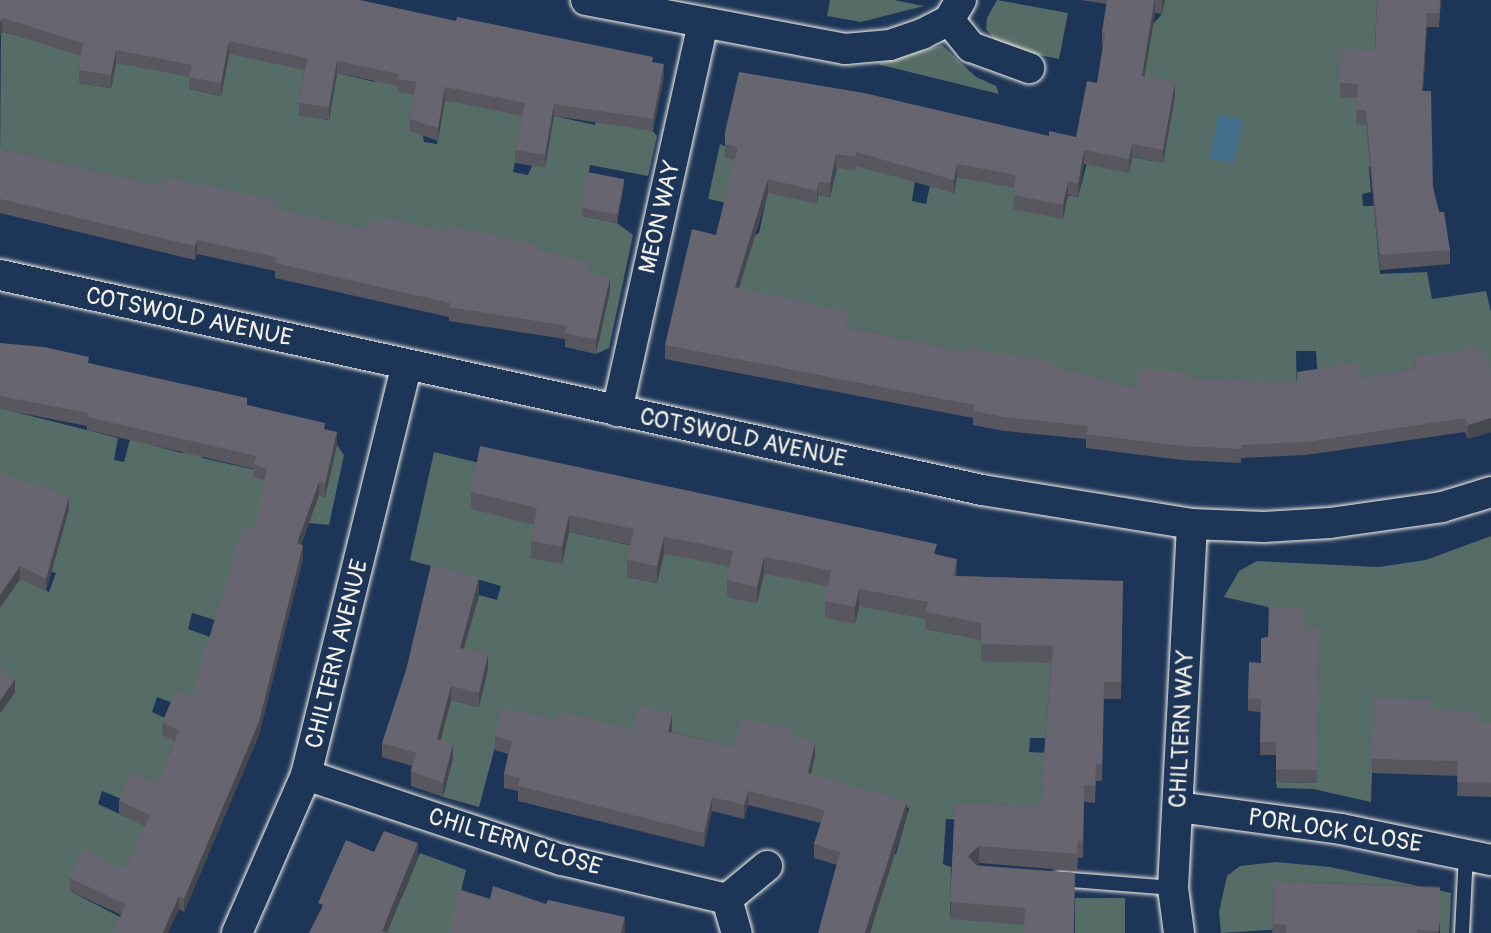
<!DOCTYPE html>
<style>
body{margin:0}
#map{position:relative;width:1491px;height:933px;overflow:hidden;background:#1d3557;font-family:Pangolin,sans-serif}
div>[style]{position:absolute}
.green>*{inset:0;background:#566c67;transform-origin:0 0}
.water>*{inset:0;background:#446e8b;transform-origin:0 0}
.roads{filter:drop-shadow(0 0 2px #f4f1e8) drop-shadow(0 0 2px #f4f1e8)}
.service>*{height:14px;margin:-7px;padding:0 7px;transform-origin:7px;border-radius:7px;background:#1d3557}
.minor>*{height:30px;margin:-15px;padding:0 15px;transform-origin:15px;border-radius:15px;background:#1d3557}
.wall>*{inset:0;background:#585760;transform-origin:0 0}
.shaded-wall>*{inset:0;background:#47474e}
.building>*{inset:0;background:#666570;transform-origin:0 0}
span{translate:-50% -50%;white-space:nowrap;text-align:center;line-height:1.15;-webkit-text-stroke:5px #1d3557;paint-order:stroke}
.street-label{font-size:24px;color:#f4f1e8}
</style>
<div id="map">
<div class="green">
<div style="clip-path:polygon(830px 0,894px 0,924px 6px,861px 22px,827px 16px)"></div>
<div style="clip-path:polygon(997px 0,1068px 13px,1059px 59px,1010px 49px,995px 40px,986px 29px,987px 18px)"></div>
<div style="clip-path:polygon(1165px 0,1377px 0,1375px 50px,1358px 98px,1383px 125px,1384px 165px,1369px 167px,1371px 192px,1362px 194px,1363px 206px,1374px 206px,1380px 274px,1427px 272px,1432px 299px,1486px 291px,1491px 312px,1491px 375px,1415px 387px,1318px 381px,1316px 351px,1296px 351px,1297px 396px,1137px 405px,967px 367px,680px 286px,759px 233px,766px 200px,736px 194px,727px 203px,708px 199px,720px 144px,818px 195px,830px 197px,837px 167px,857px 162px,915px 180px,912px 201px,926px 204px,930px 185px,954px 193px,957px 177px,1078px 197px,1087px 163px,1129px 172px,1132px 157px,1163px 163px,1143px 84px,1153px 24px,1162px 14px)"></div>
<div style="clip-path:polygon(1px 31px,35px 41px,89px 32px,79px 83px,111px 88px,118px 52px,201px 39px,189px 89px,221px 96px,231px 43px,307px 68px,299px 115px,329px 120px,337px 73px,375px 82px,379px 72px,415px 95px,424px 142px,437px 144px,444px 100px,472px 105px,511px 96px,509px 113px,524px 116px,513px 172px,528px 175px,554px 116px,595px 125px,597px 115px,653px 131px,657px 136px,648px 176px,590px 165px,582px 216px,617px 223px,633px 235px,609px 348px,596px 354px,380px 238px,0 163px)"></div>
<div style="clip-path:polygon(942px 45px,976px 77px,996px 86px,999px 94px,877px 64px)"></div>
<div style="clip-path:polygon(0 408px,118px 438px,114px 460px,124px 462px,132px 432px,152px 445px,181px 453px,203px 448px,202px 458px,256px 470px,325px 497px,337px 445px,344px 455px,329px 525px,308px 523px,228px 624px,192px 613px,188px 629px,224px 642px,191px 710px,157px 697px,152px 712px,169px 720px,179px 744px,157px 797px,124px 800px,102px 791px,98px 804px,169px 837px,125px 883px,70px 891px,126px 920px,119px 933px,0 933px,0 713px,15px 692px,0 681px,0 607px,19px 578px,49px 592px,56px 573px,40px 568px,0 485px)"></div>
<div style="clip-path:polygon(434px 452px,480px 463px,569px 532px,634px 546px,627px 577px,657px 583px,664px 552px,862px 593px,892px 612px,928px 619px,926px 629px,947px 633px,957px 635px,982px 614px,981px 661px,1025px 662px,1062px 636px,1049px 738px,1030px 738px,1029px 752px,1075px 754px,1041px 823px,946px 819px,943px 864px,951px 867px,950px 919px,1026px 895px,1025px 933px,870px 933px,883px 887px,877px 849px,896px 854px,909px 808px,734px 761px,664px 761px,672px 728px,633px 748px,502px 721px,479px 807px,443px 797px,453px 758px,437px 753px,451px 700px,479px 707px,460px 662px,479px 595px,497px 600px,501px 586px,410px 560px)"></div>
<div style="clip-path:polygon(1491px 536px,1491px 751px,1374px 713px,1371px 802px,1313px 789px,1277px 788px,1276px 782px,1316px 783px,1268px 607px,1224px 597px,1239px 571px,1257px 561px,1379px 567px,1426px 560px)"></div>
<div style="clip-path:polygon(420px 853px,466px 870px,451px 933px,372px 933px,402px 897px)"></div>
<div style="clip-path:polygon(1276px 862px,1330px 867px,1451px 893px,1449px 933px,1440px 933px,1439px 919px,1221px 933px,1219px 912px,1227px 876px,1240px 866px)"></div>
<div style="left:1075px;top:898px;width:50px;height:35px"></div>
</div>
<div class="water">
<div style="left:1218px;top:115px;width:25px;height:44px;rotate:11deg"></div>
</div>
<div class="roads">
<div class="service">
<div style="left:1059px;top:879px;width:114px;rotate:4.5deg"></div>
<div style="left:1462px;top:933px;width:78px;rotate:-87.1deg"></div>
</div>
<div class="minor">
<div style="left:586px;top:0;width:264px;rotate:10.7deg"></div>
<div style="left:845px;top:49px;width:45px;rotate:-5.1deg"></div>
<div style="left:890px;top:45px;width:34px;rotate:-19deg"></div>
<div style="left:922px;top:34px;width:30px;rotate:-27deg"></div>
<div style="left:949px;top:20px;width:23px;rotate:-59deg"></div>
<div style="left:949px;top:20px;width:35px;rotate:51deg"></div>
<div style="left:971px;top:47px;width:62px;rotate:19.9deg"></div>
<div style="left:0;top:275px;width:1005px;rotate:12.35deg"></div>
<div style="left:982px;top:490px;width:213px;rotate:9.2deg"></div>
<div style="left:1192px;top:524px;width:72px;rotate:2.4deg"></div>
<div style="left:1264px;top:527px;width:66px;rotate:-3.5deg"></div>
<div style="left:1330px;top:523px;width:113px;rotate:-8.1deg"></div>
<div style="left:1442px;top:507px;width:51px;rotate:-17deg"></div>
<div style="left:617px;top:411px;width:396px;rotate:-77.5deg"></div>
<div style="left:306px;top:775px;width:270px;rotate:18.4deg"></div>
<div style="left:562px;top:860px;width:170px;rotate:13.3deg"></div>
<div style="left:727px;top:899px;width:52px;rotate:-39.5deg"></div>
<div style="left:1178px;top:807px;width:164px;rotate:7.7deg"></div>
<div style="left:1341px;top:829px;width:153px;rotate:11.7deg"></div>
<div style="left:727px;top:899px;width:35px;rotate:74deg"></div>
<div style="left:237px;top:933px;width:172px;rotate:-66.4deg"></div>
<div style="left:306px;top:775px;width:422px;rotate:-76.2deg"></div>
<div style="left:1179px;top:933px;width:45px;rotate:-97.6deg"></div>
<div style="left:1173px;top:888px;width:364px;rotate:-87deg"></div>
</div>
</div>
<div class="wall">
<div style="clip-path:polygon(0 0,653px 62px,664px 77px,653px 131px,554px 116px,545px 168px,515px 163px,515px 150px,522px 116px,445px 100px,438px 141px,410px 131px,410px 119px,414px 95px,398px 92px,398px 86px,337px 73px,329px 120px,299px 116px,299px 103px,304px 70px,229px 54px,221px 96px,189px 89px,189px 77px,116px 63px,111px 88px,79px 83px,79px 70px,81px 56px,2px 31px)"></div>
<div style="clip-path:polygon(1081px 0,1165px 0,1162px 14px,1155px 13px,1144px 77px,1175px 96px,1163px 163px,1132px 157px,1129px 173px,1084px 164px,1078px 197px,1068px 195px,1063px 219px,1013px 209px,1014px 188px,957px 177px,954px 193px,856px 166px,855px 171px,836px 167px,830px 197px,818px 195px,817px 204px,768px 193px,739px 288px,848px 327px,967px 353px,1053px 366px,1137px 389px,1188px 379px,1297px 382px,1360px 378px,1414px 368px,1414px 357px,1480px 354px,1491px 370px,1491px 432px,1468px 439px,1465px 432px,1306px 455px,1241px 458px,1241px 463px,1182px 460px,1086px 448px,1086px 439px,1004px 431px,973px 425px,973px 418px,665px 359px,665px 345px,716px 235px,735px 160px,725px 158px,725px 132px,1049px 136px,1076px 137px,1097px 83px,1103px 46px,1102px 46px,1102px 32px,1107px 4px)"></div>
<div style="clip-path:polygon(1441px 0,1439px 27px,1427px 27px,1423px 91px,1433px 188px,1439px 212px,1450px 250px,1450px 264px,1380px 270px,1366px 125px,1356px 124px,1357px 98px,1340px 97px,1341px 48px,1375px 50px)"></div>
<div style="clip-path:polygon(0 149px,162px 186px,275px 209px,366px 229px,380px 223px,449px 232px,538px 250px,589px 273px,610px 291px,596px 354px,565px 347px,565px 339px,449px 321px,449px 317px,275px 278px,275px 271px,197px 254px,195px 260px,0 213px)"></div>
<div style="clip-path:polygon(624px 186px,617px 223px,582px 216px,582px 208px)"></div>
<div style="clip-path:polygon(0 343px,89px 363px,247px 405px,325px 429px,337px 445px,325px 497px,319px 495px,301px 545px,303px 559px,259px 735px,184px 912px,179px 909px,121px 915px,70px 891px,70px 878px,125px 870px,145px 826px,119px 814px,119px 801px,157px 784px,174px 741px,162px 735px,162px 722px,191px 697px,254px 529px,265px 481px,254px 477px,254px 469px,87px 430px,87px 426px,0 409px)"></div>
<div style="clip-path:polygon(0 472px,69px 509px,46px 591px,20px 579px,0 608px)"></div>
<div style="clip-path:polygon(471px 492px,937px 554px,957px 576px,1123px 581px,1121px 699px,1104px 699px,1102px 781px,1096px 781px,1095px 803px,1084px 802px,1083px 858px,1078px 858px,1077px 871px,979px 863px,977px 865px,1075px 873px,1025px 925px,950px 919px,955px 803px,1040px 806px,1051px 663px,981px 661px,981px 640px,926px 629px,926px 619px,859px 606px,855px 624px,825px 618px,825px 601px,828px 587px,797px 580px,764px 574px,757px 604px,727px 597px,727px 580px,730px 567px,697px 560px,664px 554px,657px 583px,627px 577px,627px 560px,630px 545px,569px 532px,562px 564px,531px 558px,531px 541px,534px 525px,471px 509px)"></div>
<div style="clip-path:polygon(479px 592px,464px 649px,488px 669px,479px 707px,451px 700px,440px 740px,453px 757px,443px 797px,411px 786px,411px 771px,412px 766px,382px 757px,382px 743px)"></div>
<div style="clip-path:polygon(1304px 626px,1319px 627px,1317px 783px,1276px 782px,1276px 755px,1260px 755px,1261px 712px,1248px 711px,1248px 698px,1261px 663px)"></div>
<div style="clip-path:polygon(1374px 698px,1431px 709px,1478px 721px,1491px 722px,1491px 797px,1457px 796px,1458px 776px,1372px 773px)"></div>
<div style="clip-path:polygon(557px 720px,633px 730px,672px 728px,671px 732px,734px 747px,793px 737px,815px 756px,811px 774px,907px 815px,837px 865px,814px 858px,814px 844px,821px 823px,748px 805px,744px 819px,712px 811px,704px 847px,518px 801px,518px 791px,504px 788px,504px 774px,508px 754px,495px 750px,495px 736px)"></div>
<div style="left:1274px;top:881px;width:166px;height:52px;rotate:2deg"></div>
</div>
<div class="shaded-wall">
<div style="clip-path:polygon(1155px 0,1155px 13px,1142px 90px,1142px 76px)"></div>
<div style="clip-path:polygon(1162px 0,1165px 0,1162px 14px)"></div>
<div style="clip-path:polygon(1427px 13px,1427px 27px,1422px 105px,1422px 91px)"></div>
<div style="clip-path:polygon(2px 18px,2px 31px,0 37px,0 24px)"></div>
<div style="clip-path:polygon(229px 41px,229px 54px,221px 96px,221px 83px)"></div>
<div style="clip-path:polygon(116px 50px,116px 63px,111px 88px,111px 75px)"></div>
<div style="clip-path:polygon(337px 61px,337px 73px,329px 120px,329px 107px)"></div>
<div style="clip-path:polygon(664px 64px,664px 77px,653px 131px,653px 119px)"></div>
<div style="clip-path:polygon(1175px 82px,1175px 96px,1163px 163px,1163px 150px)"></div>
<div style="clip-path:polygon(445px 87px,445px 100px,438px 141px,438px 128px)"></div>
<div style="clip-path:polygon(554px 104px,554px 116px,545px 168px,545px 155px)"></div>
<div style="clip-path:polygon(1132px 144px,1132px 157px,1129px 173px,1129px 159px)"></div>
<div style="clip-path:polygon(1084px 150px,1084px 164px,1078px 197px,1078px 184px)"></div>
<div style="clip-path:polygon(836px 154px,836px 167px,830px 197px,830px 183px)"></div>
<div style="clip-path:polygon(957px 164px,957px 177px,954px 193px,954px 180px)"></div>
<div style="clip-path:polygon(624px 179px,624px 186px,617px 223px,617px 216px)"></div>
<div style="clip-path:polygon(768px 179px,768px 193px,735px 301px,735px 287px)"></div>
<div style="clip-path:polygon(1068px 181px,1068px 195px,1063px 219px,1063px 205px)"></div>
<div style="clip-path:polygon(818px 182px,818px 195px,817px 204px,817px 191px)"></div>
<div style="clip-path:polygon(197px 240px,197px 254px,195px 260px,195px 246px)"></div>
<div style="clip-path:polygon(610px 277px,610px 291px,596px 354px,596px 340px)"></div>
<div style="clip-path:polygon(1491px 418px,1491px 432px,1468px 439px,1468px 425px)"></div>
<div style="clip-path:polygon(337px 432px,337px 445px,325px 497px,325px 484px)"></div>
<div style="clip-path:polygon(319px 482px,319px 495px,297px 556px,297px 543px)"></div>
<div style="clip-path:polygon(69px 497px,69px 509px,46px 591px,46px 579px)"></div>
<div style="clip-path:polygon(569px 515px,569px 532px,562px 564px,562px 547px)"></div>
<div style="clip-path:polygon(664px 537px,664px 554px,657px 583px,657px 566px)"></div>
<div style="clip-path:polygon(303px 545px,303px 559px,259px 735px,184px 912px,184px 899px)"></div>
<div style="clip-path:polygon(764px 557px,764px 574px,757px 604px,757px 587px)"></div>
<div style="clip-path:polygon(957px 559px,957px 576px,954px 576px)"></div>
<div style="clip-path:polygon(20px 566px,20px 579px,0 608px,0 595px)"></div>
<div style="clip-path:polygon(479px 578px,479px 592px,460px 662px,460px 648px)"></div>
<div style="clip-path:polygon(859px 589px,859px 606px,855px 624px,855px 607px)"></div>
<div style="clip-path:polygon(488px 654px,488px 669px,479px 707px,479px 693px)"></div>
<div style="clip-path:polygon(15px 679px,15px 692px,0 713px,0 701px)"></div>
<div style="clip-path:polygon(451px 686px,451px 700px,437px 753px,437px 739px)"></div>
<div style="clip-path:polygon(672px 714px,672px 728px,668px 746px,668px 732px)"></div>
<div style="clip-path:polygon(815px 742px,815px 756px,808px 788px,808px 773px)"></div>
<div style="clip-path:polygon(453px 743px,453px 757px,443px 797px,443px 783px)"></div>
<div style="clip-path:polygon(748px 791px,748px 805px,744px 819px,744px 805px)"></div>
<div style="clip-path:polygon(712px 797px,712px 811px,704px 847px,704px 833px)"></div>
<div style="clip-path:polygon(907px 801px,907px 815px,870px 933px,865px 933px)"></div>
<div style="clip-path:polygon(418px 843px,418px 857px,387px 933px,382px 931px)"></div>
<div style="clip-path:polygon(979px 846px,979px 863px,968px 873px,968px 856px)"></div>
<div style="clip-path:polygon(179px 896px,179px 909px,168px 933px,163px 933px)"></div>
<div style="clip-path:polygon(625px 917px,625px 933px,621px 933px)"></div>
</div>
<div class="building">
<div style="clip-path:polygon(0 0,360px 0,456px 21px,457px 17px,653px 57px,652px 62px,664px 64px,653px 119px,554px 104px,545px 155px,515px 150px,525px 103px,445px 87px,438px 128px,410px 119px,416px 82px,398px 79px,399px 74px,337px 61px,329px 107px,299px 103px,307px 58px,229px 41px,221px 83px,189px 77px,192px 65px,116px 50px,111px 75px,79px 70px,83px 43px,2px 18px,0 24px)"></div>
<div style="clip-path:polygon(1107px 0,1154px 0,1142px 76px,1175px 82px,1163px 150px,1132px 144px,1129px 159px,1084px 150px,1078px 184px,1068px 181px,1063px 205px,1013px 195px,1016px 175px,957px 164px,954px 180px,856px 152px,855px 157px,836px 154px,830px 183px,818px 182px,817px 191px,768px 179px,735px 287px,848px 312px,846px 327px,967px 353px,968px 348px,1053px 362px,1053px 366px,1137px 389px,1139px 368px,1188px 372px,1187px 379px,1297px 382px,1297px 372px,1357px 363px,1360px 378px,1415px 368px,1414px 357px,1479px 348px,1480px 354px,1486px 352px,1491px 370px,1491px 418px,1468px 425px,1465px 418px,1306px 442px,1241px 445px,1241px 449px,1182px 446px,1086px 434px,1089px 426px,1004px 417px,973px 411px,974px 405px,665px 345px,692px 229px,716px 235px,738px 147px,725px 144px,725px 132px,739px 72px,864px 93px,1049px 136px,1049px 131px,1076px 137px,1087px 81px,1097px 83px,1105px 34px,1102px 32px)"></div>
<div style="clip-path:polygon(1377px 0,1440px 0,1439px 13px,1427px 13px,1422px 91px,1431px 91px,1433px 188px,1439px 212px,1444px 212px,1450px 250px,1380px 255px,1366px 110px,1356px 110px,1358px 84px,1340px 83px,1341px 48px,1375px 50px)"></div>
<div style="clip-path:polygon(0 149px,162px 186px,164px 177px,275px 200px,274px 208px,366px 229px,368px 220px,380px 223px,382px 217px,449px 232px,450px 226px,538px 245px,537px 250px,589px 262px,588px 272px,610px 277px,596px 340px,565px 333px,567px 326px,449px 307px,450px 303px,275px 263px,276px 257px,197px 240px,195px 246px,0 199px)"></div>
<div style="left:587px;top:172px;width:38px;height:36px;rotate:11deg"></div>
<div style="clip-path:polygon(0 343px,44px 347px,89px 357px,88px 363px,247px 398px,247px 405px,325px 423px,324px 429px,337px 432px,325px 484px,319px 482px,297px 543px,303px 545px,259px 722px,184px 899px,179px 896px,163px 933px,112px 933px,126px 905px,70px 878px,83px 849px,125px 870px,150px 815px,119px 801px,130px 772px,157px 784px,179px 731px,162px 722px,176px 691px,191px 697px,243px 527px,254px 529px,267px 469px,254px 464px,256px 456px,87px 417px,88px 413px,0 396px)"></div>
<div style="clip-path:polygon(480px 446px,937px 544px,934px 554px,957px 559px,954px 576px,1123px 581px,1121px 682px,1104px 682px,1102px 764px,1096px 764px,1095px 786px,1084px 785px,1083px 841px,1078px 841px,1077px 854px,979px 846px,968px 856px,977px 866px,1075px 873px,1074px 933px,1024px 933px,1025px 908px,950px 902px,955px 803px,1040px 806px,1053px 646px,981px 644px,981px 623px,926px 612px,928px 602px,859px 589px,855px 607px,825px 601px,831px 571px,797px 563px,764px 557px,757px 587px,727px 580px,733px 551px,697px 543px,664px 537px,657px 566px,627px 560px,634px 529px,569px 515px,562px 547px,531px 541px,537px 508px,471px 492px)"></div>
<div style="clip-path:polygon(0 472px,69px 497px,46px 579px,20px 566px,0 595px)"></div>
<div style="clip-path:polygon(431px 565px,479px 578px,460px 648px,488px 654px,479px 693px,451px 686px,437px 739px,453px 743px,443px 783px,411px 771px,416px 753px,382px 743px,406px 670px)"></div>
<div style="clip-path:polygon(1269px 607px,1304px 608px,1303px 626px,1319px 627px,1317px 770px,1276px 769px,1276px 742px,1260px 742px,1261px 699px,1248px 698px,1249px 662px,1261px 663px,1261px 638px,1268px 637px)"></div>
<div style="clip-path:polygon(0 668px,15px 679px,0 701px)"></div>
<div style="clip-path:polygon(1374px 698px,1431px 700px,1431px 709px,1478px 712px,1477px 721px,1491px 722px,1491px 783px,1457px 782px,1458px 761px,1372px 759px)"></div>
<div style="clip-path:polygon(638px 706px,672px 714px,668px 732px,734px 747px,741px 718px,793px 729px,791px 736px,815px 742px,808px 773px,907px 801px,865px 933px,818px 933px,840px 852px,814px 844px,825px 810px,748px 791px,744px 805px,712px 797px,704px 833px,518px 786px,520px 778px,504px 774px,512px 741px,495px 736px,502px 708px,557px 720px,559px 711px,633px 730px)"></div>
<div style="clip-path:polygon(384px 831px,418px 843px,382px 931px,387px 933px,309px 933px,323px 905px,318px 903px,346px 840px,374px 852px)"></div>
<div style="clip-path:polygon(1274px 881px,1440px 888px,1439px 931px,1417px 930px,1417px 933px,1286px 933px,1286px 925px,1273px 924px)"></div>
<div style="clip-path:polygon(493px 886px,546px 904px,548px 900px,625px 917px,621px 933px,449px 933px,458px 889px,490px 899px)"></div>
</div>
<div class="street-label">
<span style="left:660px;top:217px;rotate:-77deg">MEON WAY</span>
<span style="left:189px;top:317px;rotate:12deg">COTSWOLD AVENUE</span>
<span style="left:743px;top:438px;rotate:12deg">COTSWOLD AVENUE</span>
<span style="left:337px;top:654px;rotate:-76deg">CHILTERN AVENUE</span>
<span style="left:1182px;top:729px;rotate:-87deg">CHILTERN WAY</span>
<span style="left:1335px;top:831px;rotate:9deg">PORLOCK CLOSE</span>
<span style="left:515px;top:842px;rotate:17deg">CHILTERN CLOSE</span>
</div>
</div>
